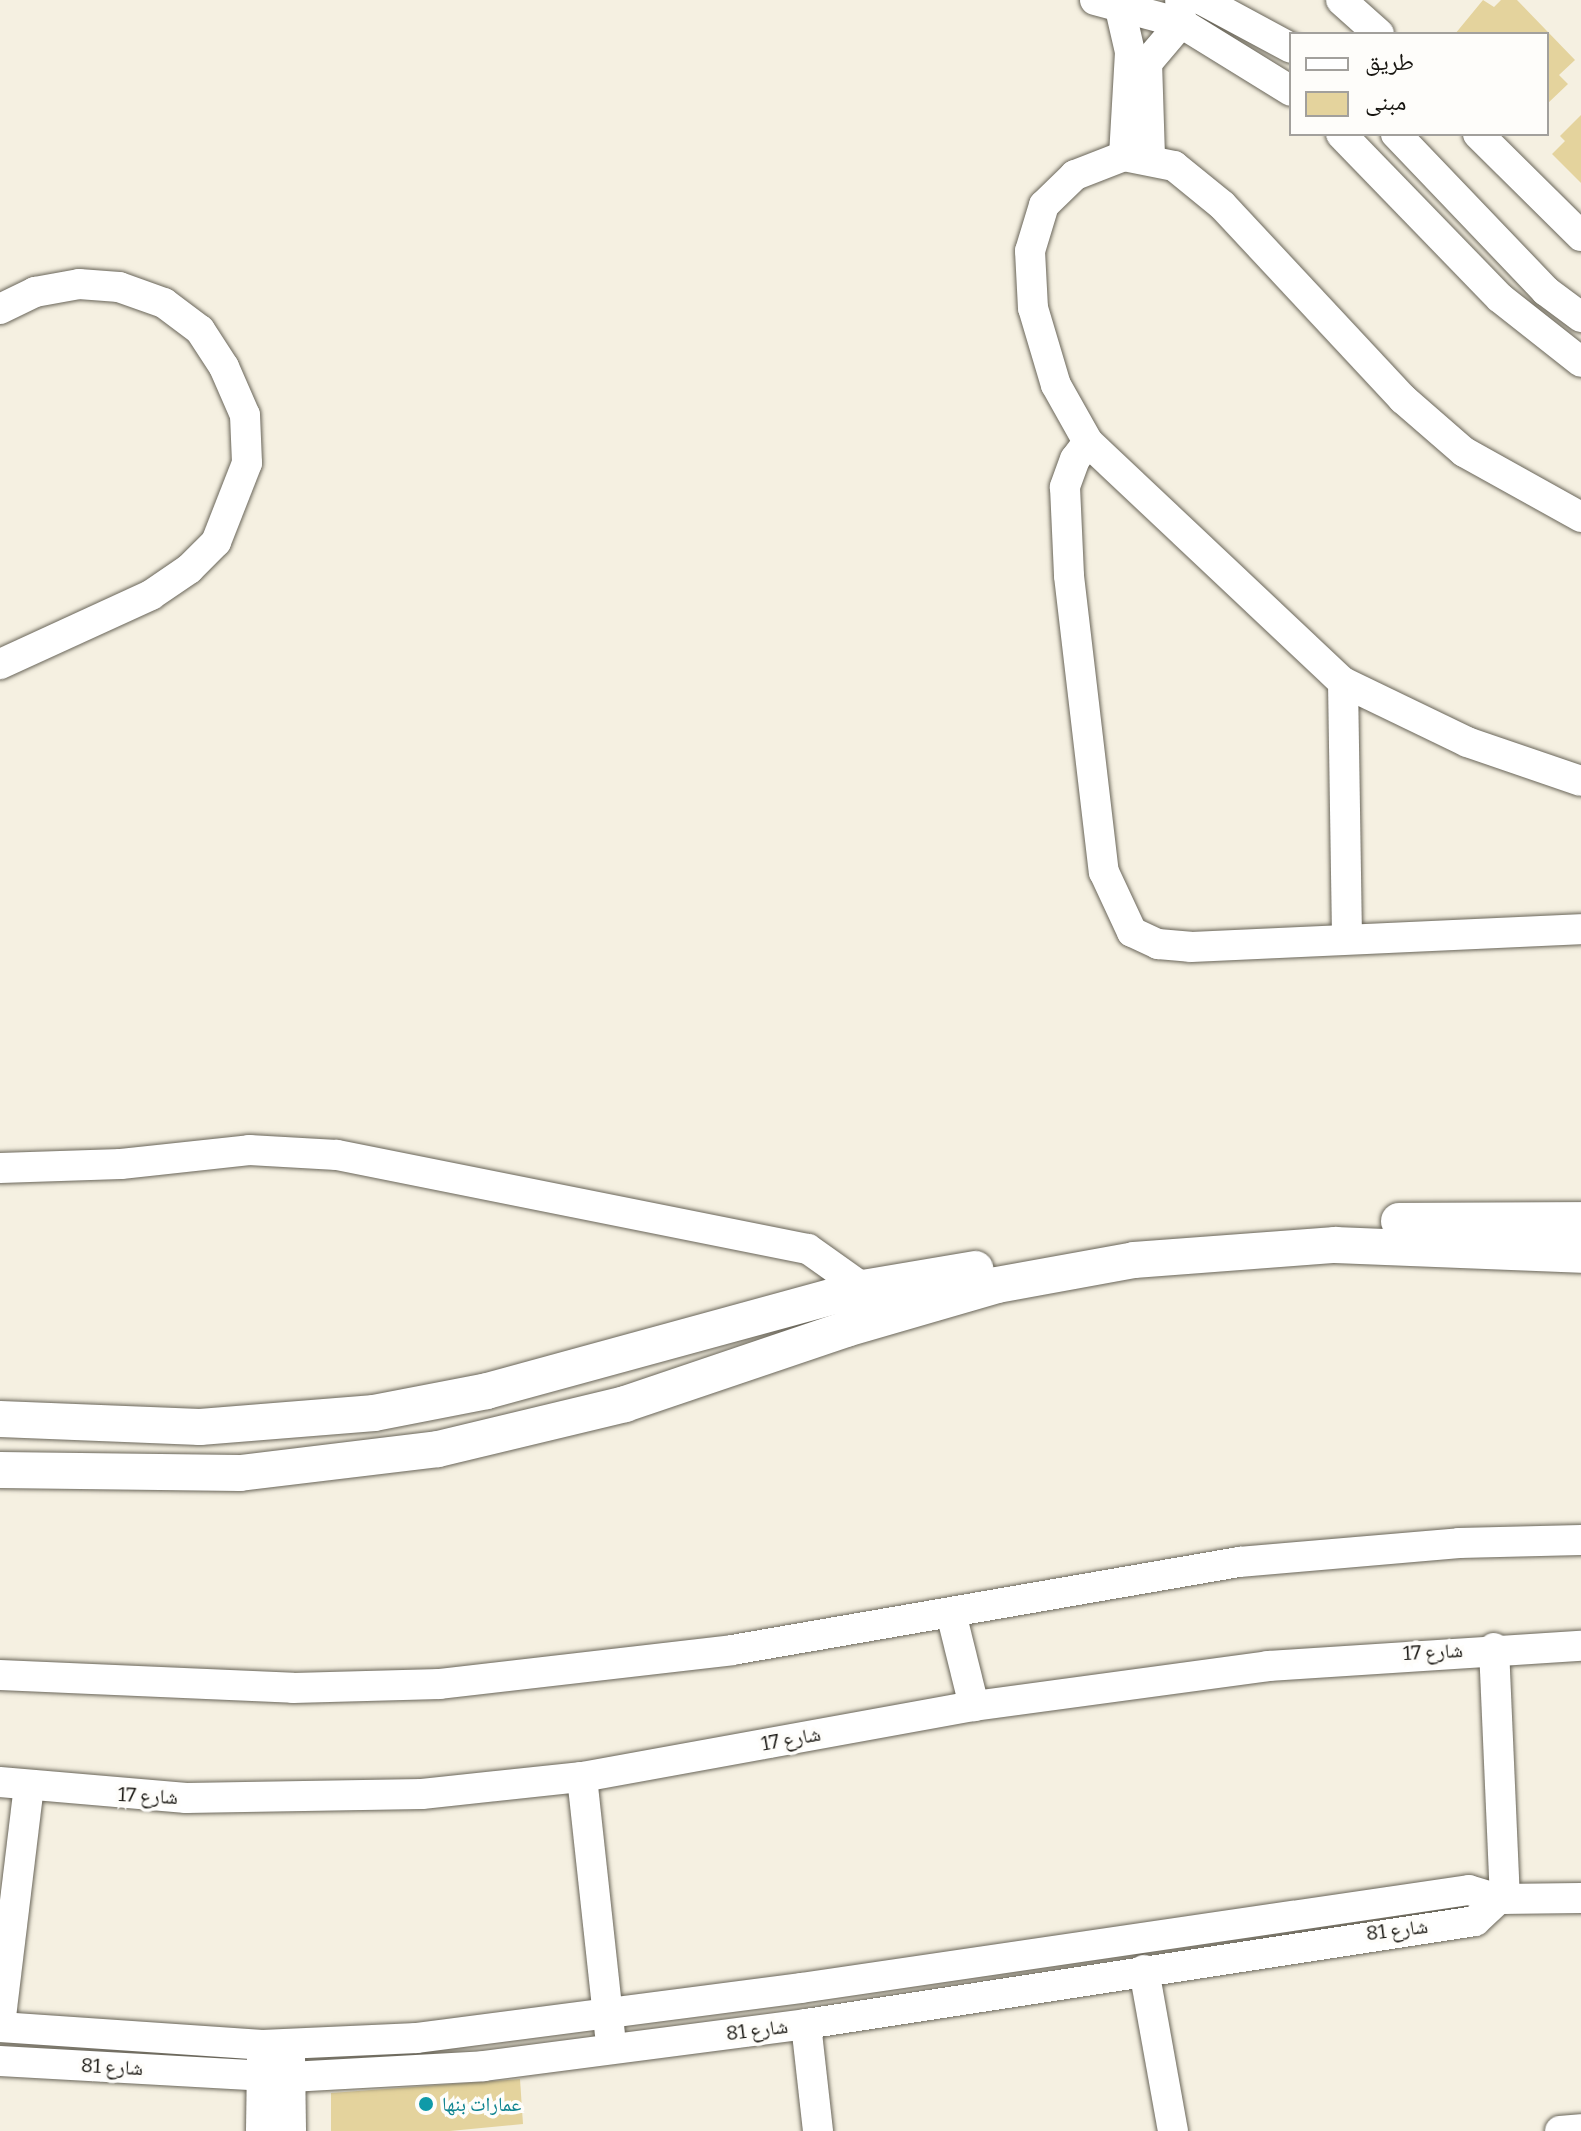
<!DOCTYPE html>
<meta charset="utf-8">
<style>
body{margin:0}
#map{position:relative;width:1581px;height:2131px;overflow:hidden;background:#f5f0e1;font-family:Bitter,"Noto Naskh Arabic",serif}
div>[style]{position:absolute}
.building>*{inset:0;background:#e4d39d}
.roads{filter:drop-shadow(0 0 2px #696559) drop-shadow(0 0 2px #696559)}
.minor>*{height:30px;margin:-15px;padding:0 15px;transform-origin:15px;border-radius:15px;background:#fff}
.major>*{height:36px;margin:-18px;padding:0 18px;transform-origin:18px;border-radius:18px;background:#fff}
.dots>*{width:22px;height:22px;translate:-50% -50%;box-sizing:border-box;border:4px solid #fefdfa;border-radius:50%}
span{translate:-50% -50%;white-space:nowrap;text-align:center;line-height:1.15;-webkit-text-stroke:7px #fefdfa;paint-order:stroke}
.street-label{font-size:20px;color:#171510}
.culture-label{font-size:20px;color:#0d838f}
.left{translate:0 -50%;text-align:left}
.legend{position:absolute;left:1289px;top:32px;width:260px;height:104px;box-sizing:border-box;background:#fefdfa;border:2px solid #a2a09c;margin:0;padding:10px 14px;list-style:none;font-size:24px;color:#171510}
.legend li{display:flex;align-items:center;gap:16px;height:40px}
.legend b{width:40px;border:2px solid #a2a09c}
</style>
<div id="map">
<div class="building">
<div style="clip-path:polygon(1483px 0,1494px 7px,1501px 0,1517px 0,1575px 60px,1559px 75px,1568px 84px,1547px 104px,1547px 34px,1455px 34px)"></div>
<div style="clip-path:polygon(1581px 115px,1581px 183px,1552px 154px,1565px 141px,1560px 136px)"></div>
<div style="clip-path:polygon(520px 2079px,523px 2124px,450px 2131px,331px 2131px,331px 2093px)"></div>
</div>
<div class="roads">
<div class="minor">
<div style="left:1095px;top:0;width:89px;rotate:15deg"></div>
<div style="left:1181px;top:23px;width:129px;rotate:31.7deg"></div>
<div style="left:1118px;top:0;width:53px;rotate:77deg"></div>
<div style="left:1130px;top:52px;width:104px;rotate:93.3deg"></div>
<div style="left:1202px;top:0;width:101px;rotate:28.3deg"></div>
<div style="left:1341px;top:0;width:51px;rotate:41.8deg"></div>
<div style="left:1341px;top:134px;width:228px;rotate:45.9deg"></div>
<div style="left:1500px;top:298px;width:103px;rotate:38.3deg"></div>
<div style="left:1396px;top:134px;width:217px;rotate:46.3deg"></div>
<div style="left:1546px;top:291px;width:44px;rotate:36.6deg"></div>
<div style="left:1478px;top:134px;width:145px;rotate:44.7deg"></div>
<div style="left:1150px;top:157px;width:94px;rotate:-91.8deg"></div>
<div style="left:1147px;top:63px;width:52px;rotate:-49.6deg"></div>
<div style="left:1181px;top:23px;width:23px;rotate:-92deg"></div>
<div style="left:0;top:309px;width:39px;rotate:-26deg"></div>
<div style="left:35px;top:292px;width:45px;rotate:-10.3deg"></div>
<div style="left:79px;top:284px;width:40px;rotate:4.3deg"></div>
<div style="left:119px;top:287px;width:48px;rotate:19.6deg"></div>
<div style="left:164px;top:303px;width:45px;rotate:36.9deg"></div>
<div style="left:200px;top:330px;width:44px;rotate:57deg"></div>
<div style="left:224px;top:367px;width:52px;rotate:66.4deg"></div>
<div style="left:245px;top:415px;width:48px;rotate:87.6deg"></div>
<div style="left:247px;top:463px;width:85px;rotate:111.4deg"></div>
<div style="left:216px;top:542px;width:38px;rotate:135deg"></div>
<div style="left:189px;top:569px;width:46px;rotate:145.6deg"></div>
<div style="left:151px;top:595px;width:166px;rotate:155.4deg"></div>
<div style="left:1088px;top:442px;width:21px;rotate:127deg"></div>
<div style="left:1075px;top:459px;width:30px;rotate:110deg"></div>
<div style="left:1065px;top:487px;width:89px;rotate:87.4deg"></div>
<div style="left:1069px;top:576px;width:298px;rotate:83.3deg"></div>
<div style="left:1104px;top:872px;width:66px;rotate:65deg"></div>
<div style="left:1132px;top:932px;width:29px;rotate:25deg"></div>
<div style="left:1158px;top:944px;width:32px;rotate:5deg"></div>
<div style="left:1190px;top:947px;width:391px;rotate:-2.6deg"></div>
<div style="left:1581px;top:517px;width:134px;rotate:-150.9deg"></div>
<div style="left:1464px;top:452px;width:81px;rotate:-139deg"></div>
<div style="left:1403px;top:399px;width:265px;rotate:-133deg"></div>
<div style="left:1222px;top:205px;width:62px;rotate:-140.9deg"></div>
<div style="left:1174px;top:166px;width:51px;rotate:-168.7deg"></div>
<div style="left:1124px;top:156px;width:53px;rotate:158.8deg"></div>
<div style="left:1075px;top:175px;width:43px;rotate:135.9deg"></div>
<div style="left:1044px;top:205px;width:48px;rotate:106.9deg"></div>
<div style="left:1030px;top:251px;width:57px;rotate:87deg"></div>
<div style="left:1033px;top:308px;width:80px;rotate:73.4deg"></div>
<div style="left:1056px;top:385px;width:65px;rotate:60.7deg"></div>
<div style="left:1088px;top:442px;width:350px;rotate:43.3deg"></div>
<div style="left:1343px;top:682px;width:138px;rotate:25.8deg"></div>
<div style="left:1467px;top:742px;width:120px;rotate:18.9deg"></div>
<div style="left:1343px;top:682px;width:256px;rotate:89.1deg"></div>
<div style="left:0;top:1168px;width:121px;rotate:-1.9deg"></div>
<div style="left:121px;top:1164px;width:129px;rotate:-6.2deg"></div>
<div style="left:249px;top:1150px;width:88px;rotate:3.3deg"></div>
<div style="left:337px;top:1155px;width:480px;rotate:11.3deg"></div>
<div style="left:808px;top:1249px;width:67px;rotate:35.3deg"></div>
<div style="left:951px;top:1613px;width:96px;rotate:76.1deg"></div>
<div style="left:1494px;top:1648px;width:251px;rotate:87.5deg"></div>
<div style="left:0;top:1675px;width:293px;rotate:2.5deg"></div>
<div style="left:293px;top:1688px;width:147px;rotate:-1.6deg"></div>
<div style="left:440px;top:1684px;width:294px;rotate:-6.6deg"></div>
<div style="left:732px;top:1650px;width:515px;rotate:-9.85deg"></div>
<div style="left:1239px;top:1562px;width:221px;rotate:-4.9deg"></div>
<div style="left:1459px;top:1543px;width:122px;rotate:-1.4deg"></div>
<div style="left:582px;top:1777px;width:259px;rotate:83.8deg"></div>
<div style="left:0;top:1782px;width:187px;rotate:4.9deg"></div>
<div style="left:186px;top:1798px;width:236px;rotate:-1deg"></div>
<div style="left:422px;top:1794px;width:161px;rotate:-6.1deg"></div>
<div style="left:582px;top:1777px;width:398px;rotate:-10.3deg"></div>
<div style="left:974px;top:1706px;width:297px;rotate:-7.7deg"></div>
<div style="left:1268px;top:1666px;width:314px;rotate:-3.7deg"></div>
<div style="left:1144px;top:1970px;width:164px;rotate:79.8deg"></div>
<div style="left:806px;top:2024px;width:108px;rotate:83.6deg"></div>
<div style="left:0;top:2025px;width:241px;rotate:-83.1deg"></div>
<div style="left:0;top:2027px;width:263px;rotate:3.9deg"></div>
<div style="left:262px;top:2045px;width:155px;rotate:-2.6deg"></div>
<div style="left:417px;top:2038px;width:387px;rotate:-7.4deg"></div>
<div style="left:801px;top:1988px;width:675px;rotate:-8.35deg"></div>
<div style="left:1469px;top:1890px;width:31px;rotate:17deg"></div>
<div style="left:1499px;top:1899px;width:82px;rotate:-0.7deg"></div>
<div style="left:290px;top:2057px;width:74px;rotate:89.2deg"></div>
<div style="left:0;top:2061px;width:290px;rotate:3.2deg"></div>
<div style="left:290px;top:2077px;width:194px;rotate:-3.2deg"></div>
<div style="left:484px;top:2066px;width:325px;rotate:-7.4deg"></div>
<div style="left:806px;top:2024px;width:677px;rotate:-8.75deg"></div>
<div style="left:1475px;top:1921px;width:33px;rotate:-43deg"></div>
<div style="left:261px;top:2131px;width:72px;rotate:-89.2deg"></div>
<div style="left:1560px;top:2131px;width:21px;rotate:-5deg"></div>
</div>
<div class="major">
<div style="left:1399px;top:1221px;width:182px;rotate:-0.3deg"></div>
<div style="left:0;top:1419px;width:200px;rotate:2.3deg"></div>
<div style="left:200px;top:1427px;width:175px;rotate:-4.6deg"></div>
<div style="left:374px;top:1413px;width:115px;rotate:-11deg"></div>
<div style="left:487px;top:1391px;width:390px;rotate:-15.3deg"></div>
<div style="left:863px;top:1288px;width:114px;rotate:-9.6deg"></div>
<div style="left:0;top:1470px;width:240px;rotate:0.7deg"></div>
<div style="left:240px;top:1473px;width:199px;rotate:-6.9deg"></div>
<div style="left:438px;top:1449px;width:192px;rotate:-13.5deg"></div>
<div style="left:625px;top:1404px;width:233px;rotate:-18.7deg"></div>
<div style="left:846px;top:1329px;width:157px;rotate:-16.2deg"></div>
<div style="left:997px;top:1285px;width:139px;rotate:-10.3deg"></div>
<div style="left:1134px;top:1260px;width:202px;rotate:-4.3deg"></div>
<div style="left:1335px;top:1245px;width:246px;rotate:2.3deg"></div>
</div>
</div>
<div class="dots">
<div style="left:426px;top:2104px;background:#0f9aa8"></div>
</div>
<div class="street-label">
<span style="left:1433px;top:1652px;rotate:-3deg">شارع 17</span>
<span style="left:791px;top:1739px;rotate:-10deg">شارع 17</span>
<span style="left:148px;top:1796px;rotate:3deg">شارع 17</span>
<span style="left:1397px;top:1930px;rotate:-7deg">شارع 81</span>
<span style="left:757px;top:2030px;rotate:-7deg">شارع 81</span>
<span style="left:112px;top:2067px;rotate:3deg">شارع 81</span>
</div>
<div class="culture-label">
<span class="left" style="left:442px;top:2104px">عمارات بنها</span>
</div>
<ul class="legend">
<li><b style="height:10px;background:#fff"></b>طريق</li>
<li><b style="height:22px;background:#e4d39d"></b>مبنى</li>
</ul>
</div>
